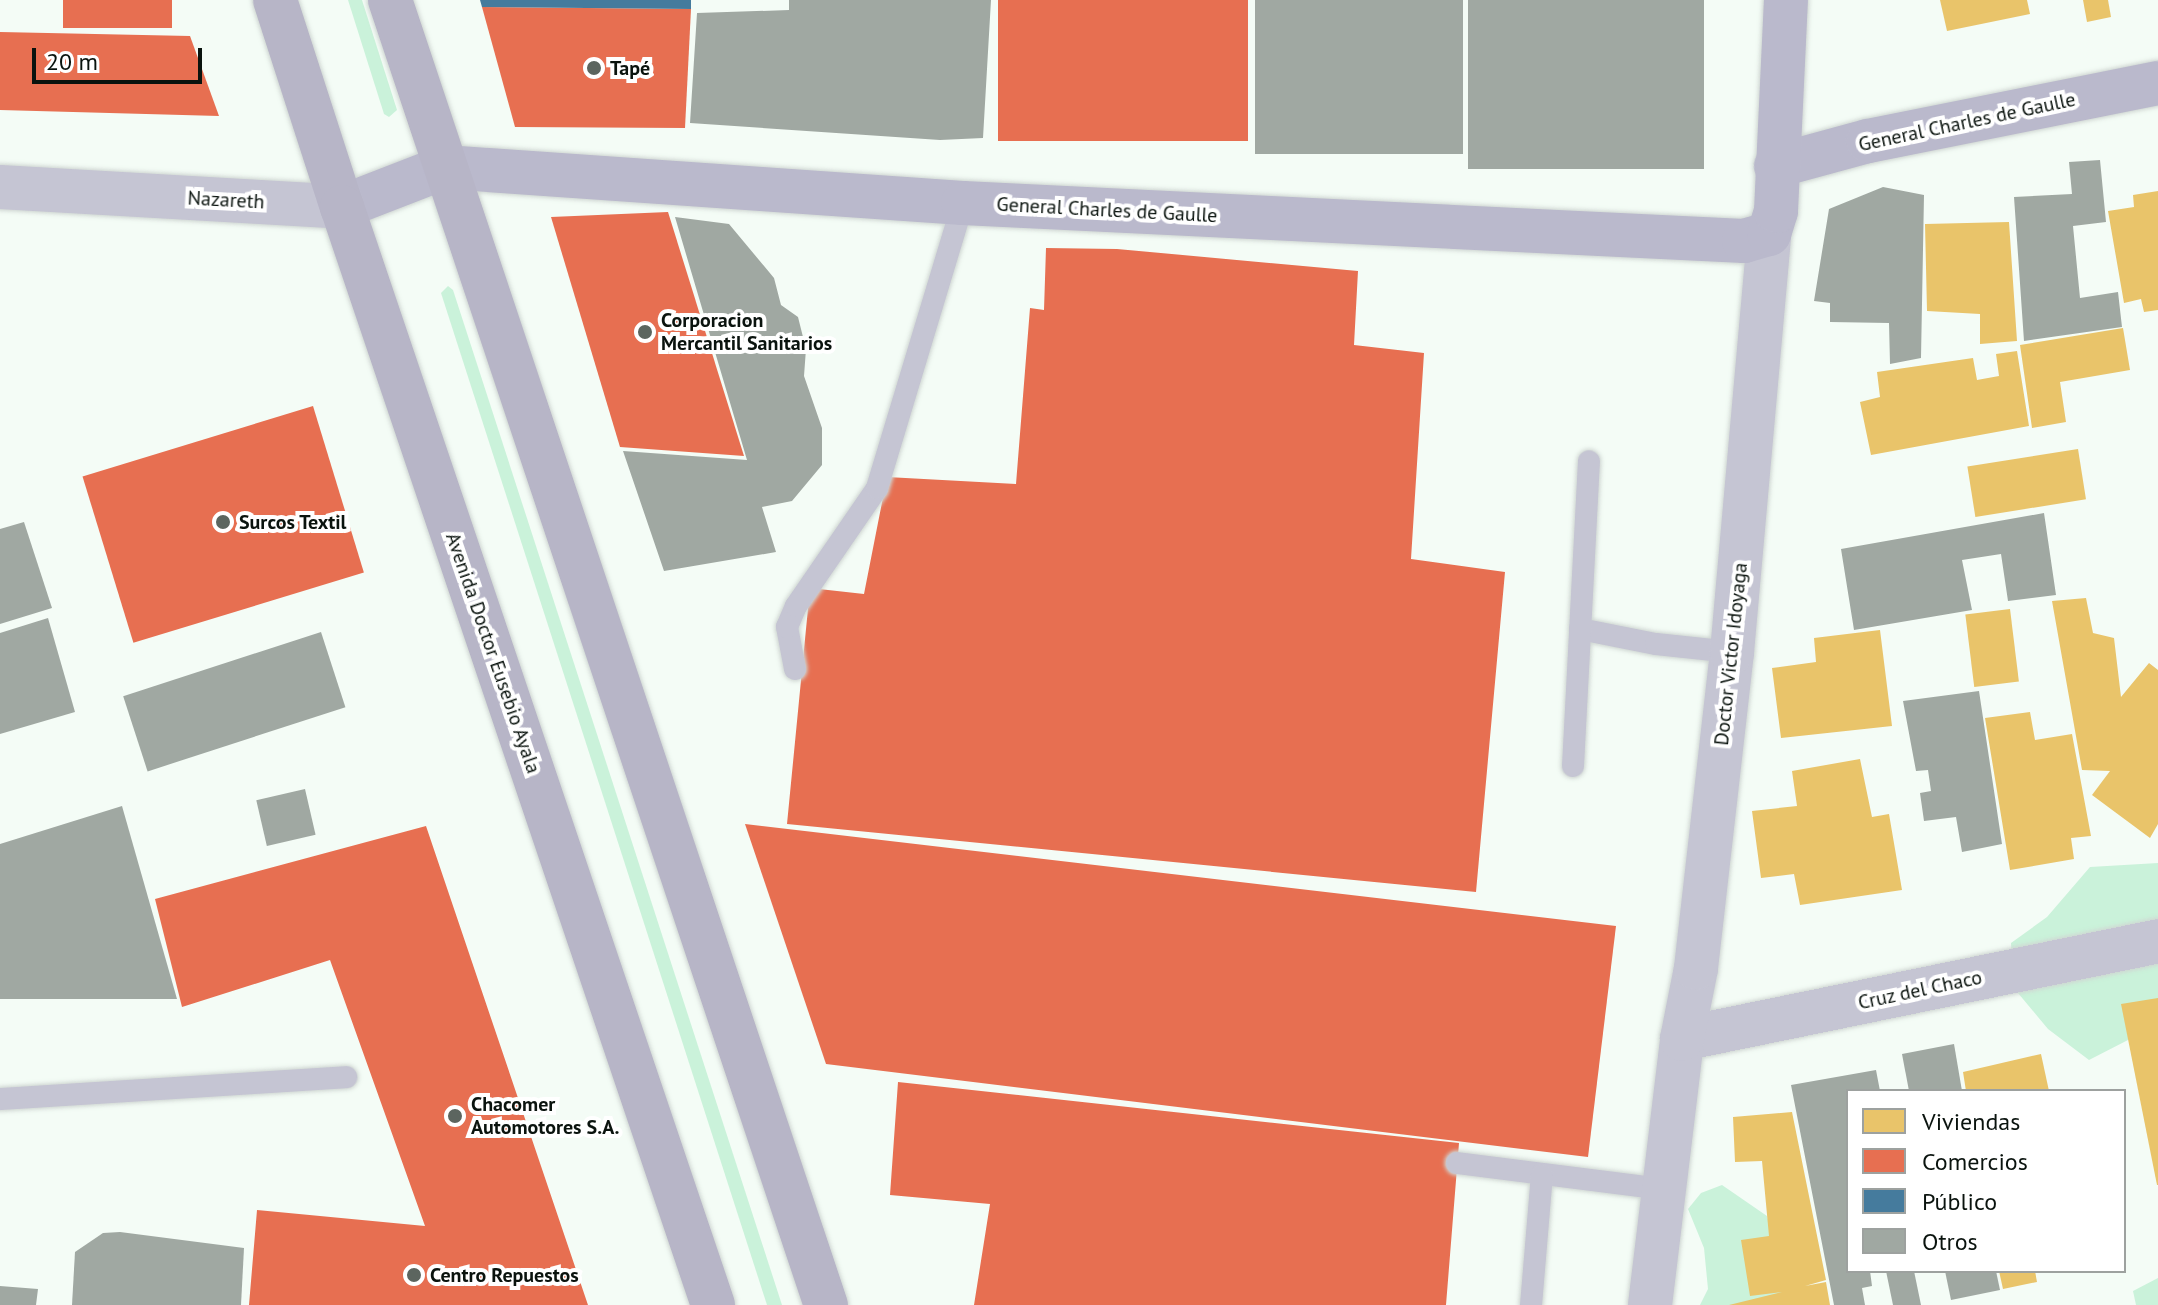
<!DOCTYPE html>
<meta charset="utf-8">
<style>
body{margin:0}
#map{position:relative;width:2158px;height:1305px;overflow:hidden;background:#f4fcf6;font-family:"PT Sans",sans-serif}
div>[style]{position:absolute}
.green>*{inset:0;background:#caf2da}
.homes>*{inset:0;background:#e9c46a;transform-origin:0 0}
.shops>*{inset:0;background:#e76f51;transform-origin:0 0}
.public>*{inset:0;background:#457b9d}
.building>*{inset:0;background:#a0a8a2;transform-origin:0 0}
.roads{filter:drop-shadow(0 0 2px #cfd6d2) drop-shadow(0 0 2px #cfd6d2)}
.lane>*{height:22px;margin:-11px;padding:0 11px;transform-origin:11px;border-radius:11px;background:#c5c5d3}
.street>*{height:44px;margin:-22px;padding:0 22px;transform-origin:22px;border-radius:22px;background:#c5c5d3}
.secondary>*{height:44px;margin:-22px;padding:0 22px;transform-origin:22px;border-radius:22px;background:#bab9cc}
.highway>*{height:44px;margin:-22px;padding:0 22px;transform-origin:22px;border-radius:22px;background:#b7b5c7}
.dots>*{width:22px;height:22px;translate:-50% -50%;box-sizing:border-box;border:4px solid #fff;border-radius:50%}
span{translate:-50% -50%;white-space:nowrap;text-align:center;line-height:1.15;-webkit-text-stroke:8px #fff;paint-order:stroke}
.poi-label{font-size:20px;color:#0a130e;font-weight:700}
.left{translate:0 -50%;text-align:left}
.street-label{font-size:20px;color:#0a130e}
.legend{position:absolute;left:1846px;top:1089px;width:280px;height:184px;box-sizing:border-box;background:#fff;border:2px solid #9da19f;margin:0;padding:10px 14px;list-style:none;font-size:24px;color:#0a130e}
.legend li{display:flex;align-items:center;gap:16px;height:40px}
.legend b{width:40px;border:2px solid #9da19f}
.scale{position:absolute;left:32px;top:48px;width:170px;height:36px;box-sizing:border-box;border:4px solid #0a130e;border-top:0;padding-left:10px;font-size:24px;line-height:28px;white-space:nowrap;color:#0a130e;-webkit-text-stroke:6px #fff;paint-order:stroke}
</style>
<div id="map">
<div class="green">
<div style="clip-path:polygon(348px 0,362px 0,397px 110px,389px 117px,384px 114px)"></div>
<div style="clip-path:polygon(448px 286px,453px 290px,782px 1305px,767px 1305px,441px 293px)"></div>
<div style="clip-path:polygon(2158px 863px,2158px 1006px,2128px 1040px,2089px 1060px,2048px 1029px,2013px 987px,2011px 943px,2047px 917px,2090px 867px)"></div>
<div style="clip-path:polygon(1722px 1185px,1767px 1216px,1793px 1305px,1700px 1305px,1708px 1289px,1704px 1248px,1688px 1209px,1701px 1193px)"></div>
<div style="clip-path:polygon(2158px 1278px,2158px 1305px,2136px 1305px,2133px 1291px)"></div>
</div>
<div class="homes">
<div style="clip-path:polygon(1940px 0,2027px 0,2030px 14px,1947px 31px)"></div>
<div style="clip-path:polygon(2083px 0,2108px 0,2111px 17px,2087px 22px)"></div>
<div style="clip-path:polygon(2158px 191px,2158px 310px,2144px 312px,2141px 299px,2124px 303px,2108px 211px,2134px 207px,2133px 195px)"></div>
<div style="clip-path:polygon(2009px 222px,2017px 341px,1980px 344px,1980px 314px,1927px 311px,1925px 224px)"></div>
<div style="clip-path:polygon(2123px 328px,2130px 370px,2060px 382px,2066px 422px,2032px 428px,2020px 345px)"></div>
<div style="clip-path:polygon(2017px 351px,2029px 426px,1871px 455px,1860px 402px,1880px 397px,1877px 372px,1973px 358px,1977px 380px,1999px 376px,1996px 354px)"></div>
<div style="left:2078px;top:449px;width:51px;height:112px;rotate:81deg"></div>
<div style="clip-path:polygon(2086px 598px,2093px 633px,2114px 638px,2121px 697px,2149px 663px,2158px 670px,2158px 824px,2150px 838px,2092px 795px,2110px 771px,2082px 770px,2052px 601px)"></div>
<div style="left:2010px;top:609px;width:73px;height:45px;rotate:83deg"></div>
<div style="clip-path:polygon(1880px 630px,1892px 726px,1781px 738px,1772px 668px,1816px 662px,1814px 638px)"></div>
<div style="clip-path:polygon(2030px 712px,2035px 740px,2072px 734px,2091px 836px,2071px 838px,2074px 859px,2010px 870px,1985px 718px)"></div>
<div style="clip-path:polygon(1860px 759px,1872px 817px,1889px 814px,1902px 890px,1800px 905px,1794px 874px,1761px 878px,1752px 811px,1797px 806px,1792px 771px)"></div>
<div style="clip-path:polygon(2158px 998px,2158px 1185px,2157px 1185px,2121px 1004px)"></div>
<div style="clip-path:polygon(2041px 1054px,2049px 1091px,1966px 1091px,1963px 1072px)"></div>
<div style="clip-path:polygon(1792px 1112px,1826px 1280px,1805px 1286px,1826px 1282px,1830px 1305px,1729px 1305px,1782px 1292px,1750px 1296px,1741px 1240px,1769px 1236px,1762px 1161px,1735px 1162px,1733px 1117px)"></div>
<div style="clip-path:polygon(1999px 1271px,2035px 1271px,2037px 1282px,2003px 1289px)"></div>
</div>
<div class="shops">
<div style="left:63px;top:0;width:109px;height:28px"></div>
<div style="left:998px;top:0;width:250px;height:141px"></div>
<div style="clip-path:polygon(482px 7px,691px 9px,685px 128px,515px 127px)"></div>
<div style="clip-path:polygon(0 32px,190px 36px,219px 116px,0 110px)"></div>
<div style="clip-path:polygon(668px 212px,744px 456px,620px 447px,551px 217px)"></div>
<div style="clip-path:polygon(1046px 248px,1117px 249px,1358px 271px,1354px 345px,1424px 353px,1411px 559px,1505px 572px,1476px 892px,787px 824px,810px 588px,864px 594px,887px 477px,1016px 484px,1030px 308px,1044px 310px)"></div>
<div style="left:313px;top:406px;width:174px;height:241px;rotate:73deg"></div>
<div style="clip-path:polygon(745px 824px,1616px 926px,1588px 1157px,826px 1064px)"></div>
<div style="clip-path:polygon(426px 826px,588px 1305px,249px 1305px,257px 1210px,425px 1226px,330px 960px,182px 1007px,155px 899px)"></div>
<div style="clip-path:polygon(898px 1082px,1459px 1143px,1446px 1305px,974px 1305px,990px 1204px,890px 1195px)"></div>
</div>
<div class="public">
<div style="clip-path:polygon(480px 0,691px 0,691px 9px,482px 7px)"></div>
</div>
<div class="building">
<div style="clip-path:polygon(789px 0,991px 0,983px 138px,940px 140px,690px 123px,697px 13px,789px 10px)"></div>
<div style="left:1255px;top:0;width:208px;height:154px"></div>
<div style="left:1468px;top:0;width:236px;height:169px"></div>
<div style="clip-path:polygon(2100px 160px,2106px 222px,2073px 226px,2080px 298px,2118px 292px,2122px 327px,2024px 341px,2014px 197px,2072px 194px,2069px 162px)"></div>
<div style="clip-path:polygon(1883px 187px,1924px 195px,1921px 358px,1890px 364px,1889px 323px,1830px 322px,1830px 303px,1814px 301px,1829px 209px)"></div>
<div style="clip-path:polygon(675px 217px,729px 224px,774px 278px,781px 305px,798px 317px,806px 349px,804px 376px,822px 428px,822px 465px,792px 501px,762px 507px,776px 552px,664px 571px,623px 451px,747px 460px)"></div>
<div style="clip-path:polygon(2044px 513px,2056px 595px,2008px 601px,2001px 554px,1962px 560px,1972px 610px,1854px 630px,1841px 549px)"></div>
<div style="clip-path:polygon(24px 522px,52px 608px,0 624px,0 529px)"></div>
<div style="clip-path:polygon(48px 618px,75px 712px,0 734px,0 633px)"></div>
<div style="left:321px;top:632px;width:79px;height:208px;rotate:72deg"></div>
<div style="clip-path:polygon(1979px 691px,2002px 844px,1962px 852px,1956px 817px,1924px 821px,1920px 793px,1931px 791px,1928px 770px,1916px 771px,1903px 701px)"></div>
<div style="left:305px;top:789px;width:47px;height:50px;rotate:77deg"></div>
<div style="clip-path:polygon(122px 806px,177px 999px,0 999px,0 844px)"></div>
<div style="clip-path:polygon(1954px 1044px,1962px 1091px,1909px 1091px,1902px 1054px)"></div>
<div style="clip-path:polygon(1876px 1070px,1880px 1091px,1848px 1091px,1848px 1271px,1870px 1271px,1872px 1286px,1862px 1288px,1865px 1305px,1834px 1305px,1791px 1085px)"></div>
<div style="clip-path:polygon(120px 1232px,244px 1248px,241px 1305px,72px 1305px,75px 1252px,103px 1233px)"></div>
<div style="clip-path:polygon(1886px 1271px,1914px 1271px,1921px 1305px,1893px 1305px)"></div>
<div style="clip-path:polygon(1945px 1271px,1996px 1271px,2000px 1290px,1951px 1300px)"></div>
<div style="clip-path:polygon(0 1286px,38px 1289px,36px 1305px,0 1305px)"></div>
</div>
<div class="roads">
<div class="lane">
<div style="left:1580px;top:629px;width:77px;rotate:11.2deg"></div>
<div style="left:1656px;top:644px;width:76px;rotate:6deg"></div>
<div style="left:795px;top:669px;width:43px;rotate:-100.8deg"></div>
<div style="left:787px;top:627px;width:23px;rotate:-67deg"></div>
<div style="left:796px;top:606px;width:143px;rotate:-55.5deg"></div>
<div style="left:877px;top:488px;width:298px;rotate:-73.2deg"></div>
<div style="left:1573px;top:766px;width:305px;rotate:-87deg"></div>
<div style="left:0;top:1099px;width:347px;rotate:-3.6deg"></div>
<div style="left:1457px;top:1163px;width:207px;rotate:7.2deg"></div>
<div style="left:1531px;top:1305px;width:130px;rotate:-85.2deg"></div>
</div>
<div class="street">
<div style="left:0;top:187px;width:343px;rotate:3.3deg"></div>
<div style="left:1682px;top:1039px;width:486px;rotate:-11.6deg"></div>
<div style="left:1650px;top:1305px;width:268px;rotate:-83.1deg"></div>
<div style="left:1682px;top:1039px;width:72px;rotate:-78.8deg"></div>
<div style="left:1696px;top:968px;width:318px;rotate:-83.5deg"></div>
<div style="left:1732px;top:652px;width:420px;rotate:-84.9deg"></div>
</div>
<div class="secondary">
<div style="left:1776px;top:166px;width:95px;rotate:-15.2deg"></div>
<div style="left:1868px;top:141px;width:296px;rotate:-11.3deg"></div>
<div style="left:342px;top:207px;width:110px;rotate:-21.2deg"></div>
<div style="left:445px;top:167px;width:519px;rotate:3.98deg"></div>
<div style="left:963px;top:203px;width:782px;rotate:2.79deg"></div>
<div style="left:1744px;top:241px;width:26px;rotate:-16deg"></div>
<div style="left:1769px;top:234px;width:24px;rotate:-73deg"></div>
<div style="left:1776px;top:211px;width:211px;rotate:-87.3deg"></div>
</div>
<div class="highway">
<div style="left:275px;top:0;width:218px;rotate:72.1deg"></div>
<div style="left:342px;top:207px;width:1159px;rotate:71.33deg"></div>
<div style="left:390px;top:0;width:1376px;rotate:71.53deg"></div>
</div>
</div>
<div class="dots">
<div style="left:594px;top:68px;background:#5c655f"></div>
<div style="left:645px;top:332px;background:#5c655f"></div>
<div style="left:223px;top:522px;background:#5c655f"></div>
<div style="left:455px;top:1116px;background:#5c655f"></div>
<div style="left:414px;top:1275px;background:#5c655f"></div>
</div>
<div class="poi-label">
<span class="left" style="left:610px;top:68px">Tapé</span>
<span class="left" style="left:661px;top:332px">Corporacion<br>Mercantil Sanitarios</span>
<span class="left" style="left:239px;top:522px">Surcos Textil</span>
<span class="left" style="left:471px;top:1116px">Chacomer<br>Automotores S.A.</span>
<span class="left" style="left:430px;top:1275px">Centro Repuestos</span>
</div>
<div class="street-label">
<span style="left:1967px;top:122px;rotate:-12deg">General Charles de Gaulle</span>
<span style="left:226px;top:200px;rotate:3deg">Nazareth</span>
<span style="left:1107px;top:210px;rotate:3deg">General Charles de Gaulle</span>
<span style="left:493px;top:653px;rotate:71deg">Avenida Doctor Eusebio Ayala</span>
<span style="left:1731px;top:654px;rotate:-84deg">Doctor Victor Idoyaga</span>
<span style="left:1920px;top:990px;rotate:-12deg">Cruz del Chaco</span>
</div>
<ul class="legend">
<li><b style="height:22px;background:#e9c46a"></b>Viviendas</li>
<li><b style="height:22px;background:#e76f51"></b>Comercios</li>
<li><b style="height:22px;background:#457b9d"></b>Público</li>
<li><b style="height:22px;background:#a0a8a2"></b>Otros</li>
</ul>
<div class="scale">20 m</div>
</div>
